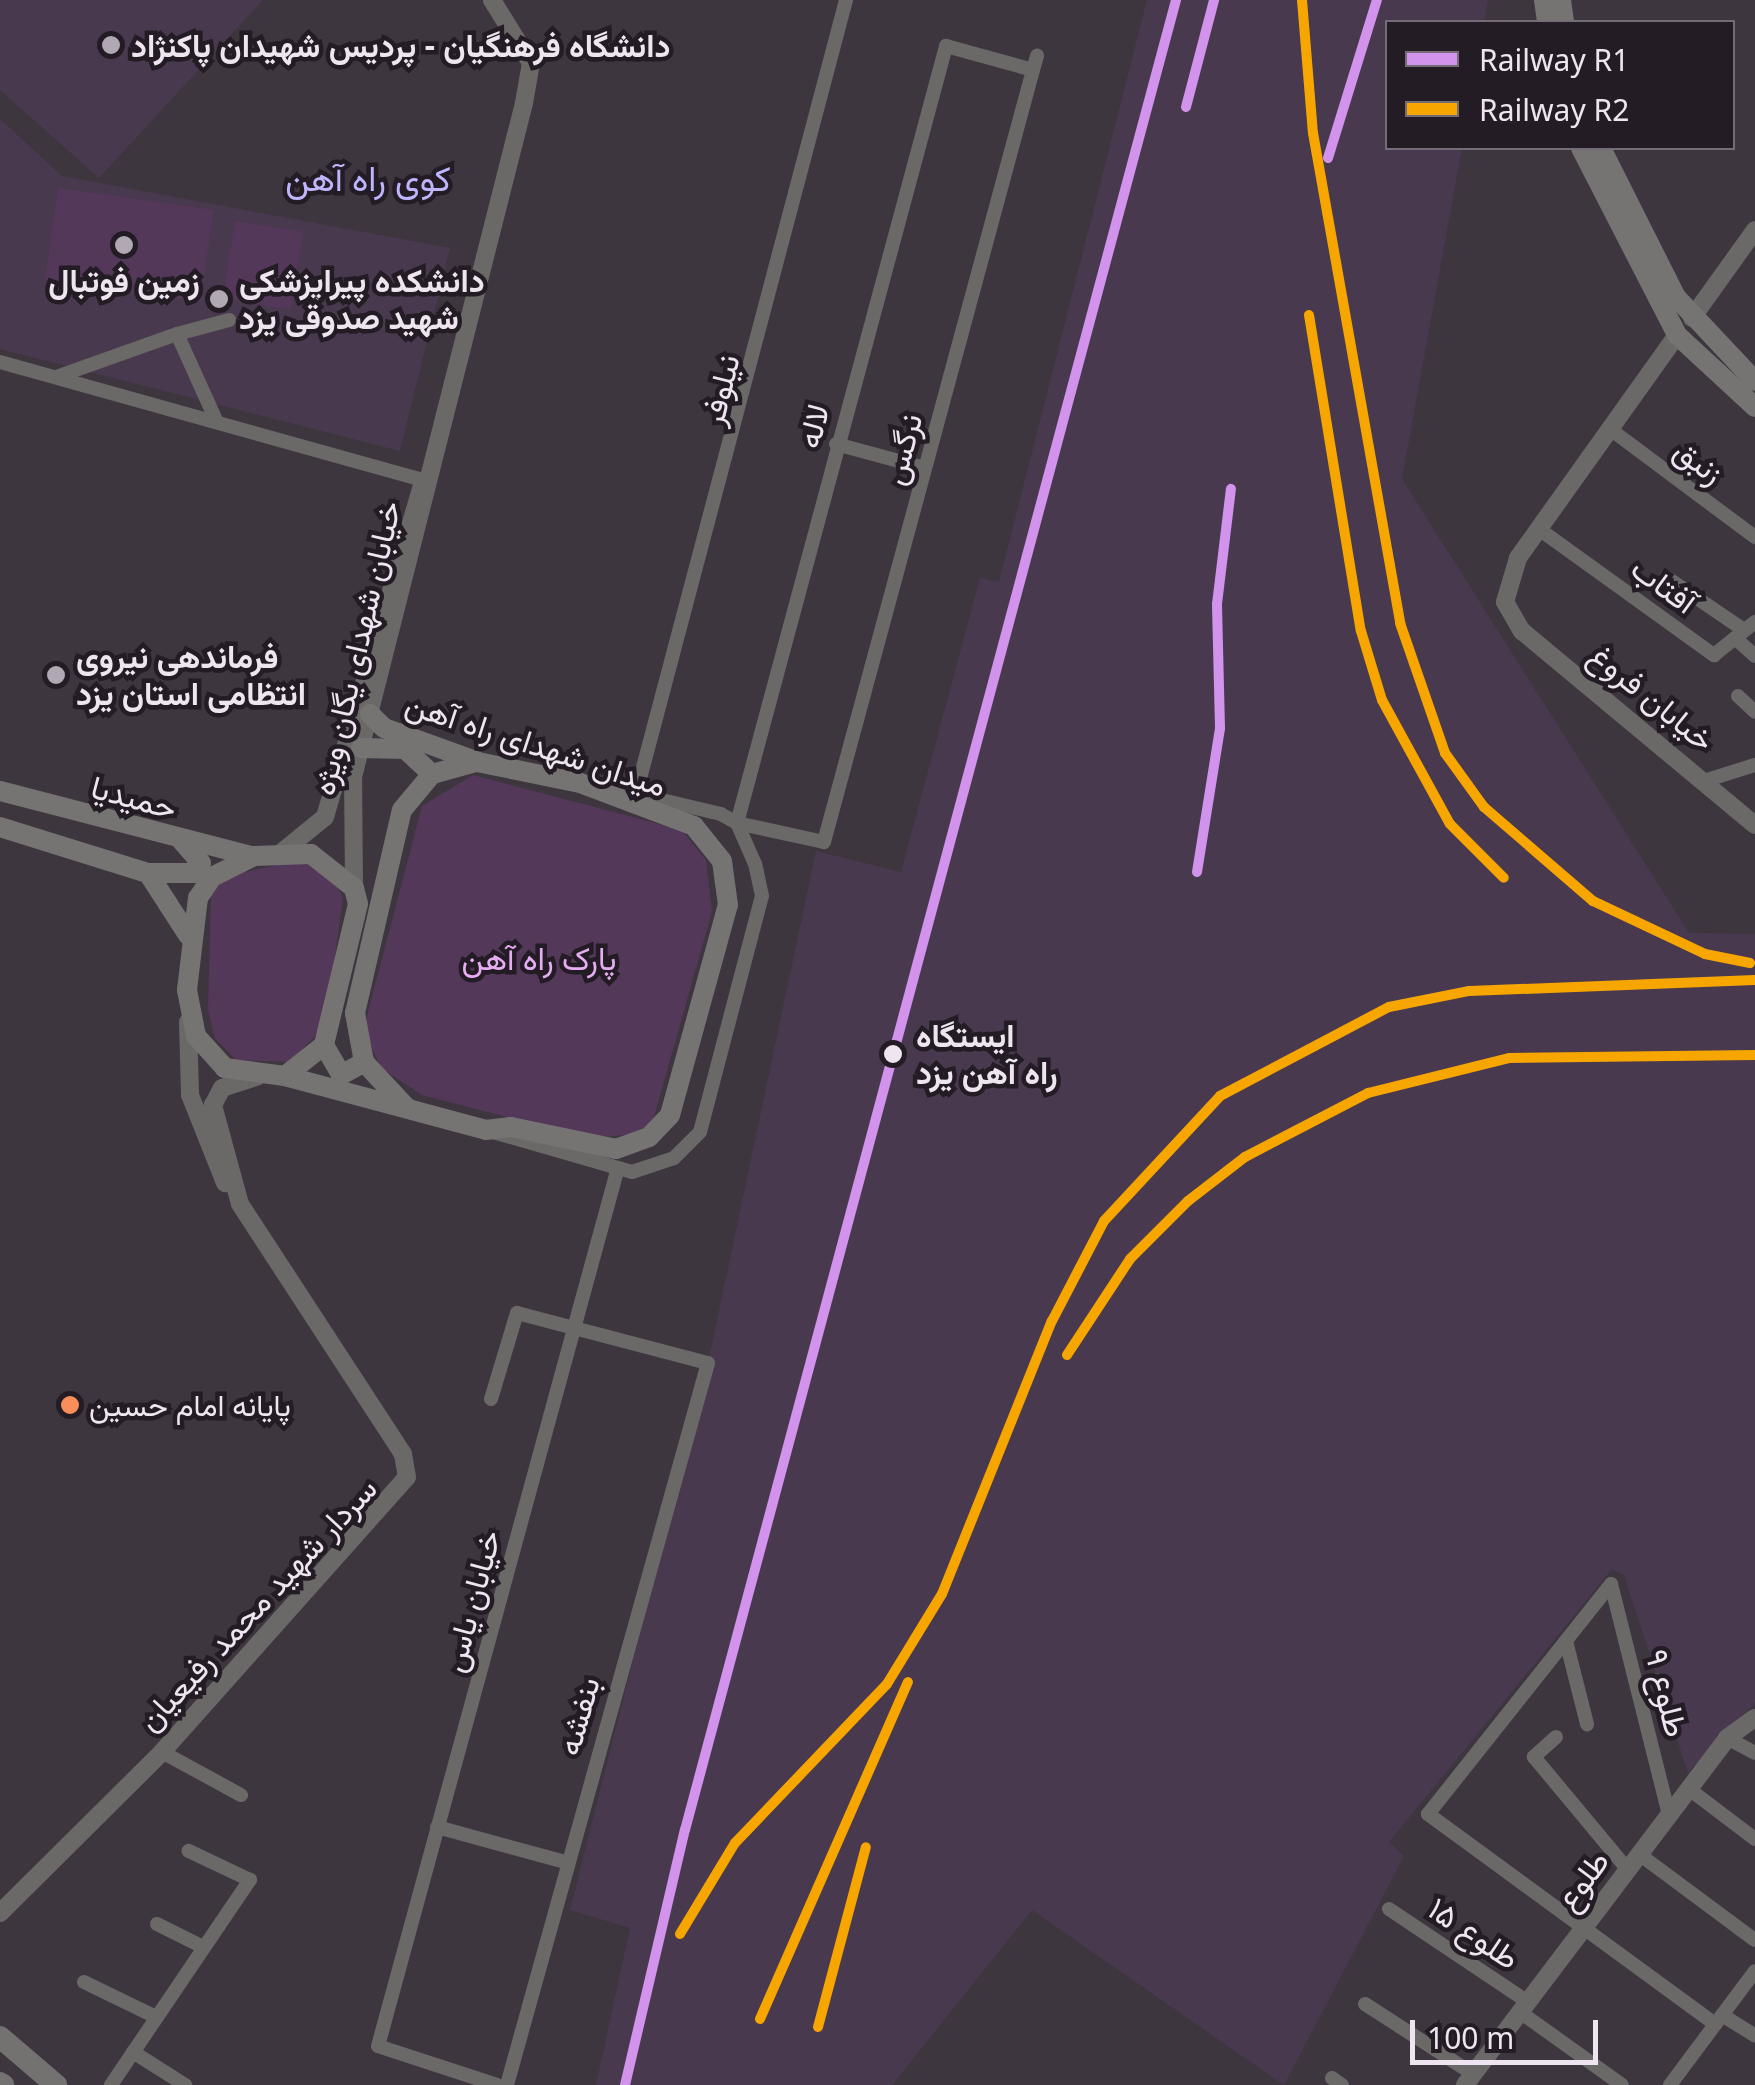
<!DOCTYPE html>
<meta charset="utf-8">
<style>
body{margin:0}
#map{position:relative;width:1755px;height:2085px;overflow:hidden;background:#3d363f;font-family:"Noto Sans",Vazirmatn,sans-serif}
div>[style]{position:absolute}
.built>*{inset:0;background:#49394e}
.green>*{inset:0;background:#53385a;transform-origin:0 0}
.minor>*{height:14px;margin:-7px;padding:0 7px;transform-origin:7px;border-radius:7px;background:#6a6968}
.tertiary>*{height:18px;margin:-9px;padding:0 9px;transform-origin:9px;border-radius:9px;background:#6a6968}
.secondary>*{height:20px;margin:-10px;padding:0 10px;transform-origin:10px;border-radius:10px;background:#757472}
.primary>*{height:22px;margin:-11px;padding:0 11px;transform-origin:11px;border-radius:11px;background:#747271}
.rail-1>*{height:10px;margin:-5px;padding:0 5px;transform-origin:5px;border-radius:5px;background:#d193ec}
.rail-2>*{height:10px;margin:-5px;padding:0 5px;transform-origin:5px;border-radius:5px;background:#f7a600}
.dots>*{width:28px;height:28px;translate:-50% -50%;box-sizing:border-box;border:5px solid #231c24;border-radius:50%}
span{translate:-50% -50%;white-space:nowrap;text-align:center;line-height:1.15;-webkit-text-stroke:9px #231c24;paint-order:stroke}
.bus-label{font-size:30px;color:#eee5f0}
.left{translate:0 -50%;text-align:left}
.poi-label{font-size:32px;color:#eee5f0;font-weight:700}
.street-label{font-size:32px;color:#eee5f0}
.park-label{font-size:32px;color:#e7adf3}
.stop-label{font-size:32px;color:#eee5f0;font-weight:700}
.neighbourhood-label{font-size:35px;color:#beb5fd}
.legend{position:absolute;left:1385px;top:20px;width:350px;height:130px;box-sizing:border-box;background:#231c24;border:2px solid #746c76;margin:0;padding:12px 18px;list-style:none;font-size:30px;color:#eee5f0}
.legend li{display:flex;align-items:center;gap:20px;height:50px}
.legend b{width:50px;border:2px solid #746c76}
.scale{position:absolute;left:1410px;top:2020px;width:188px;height:45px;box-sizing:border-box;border:5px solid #eee5f0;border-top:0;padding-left:12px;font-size:30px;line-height:35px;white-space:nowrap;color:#eee5f0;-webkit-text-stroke:8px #231c24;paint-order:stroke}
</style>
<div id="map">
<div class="built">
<div style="clip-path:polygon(0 0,263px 0,99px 178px,0 90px)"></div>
<div style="clip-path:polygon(1147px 0,1488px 0,1484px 22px,1388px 22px,1388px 148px,1462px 148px,1402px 479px,1689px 933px,1755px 934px,1755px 1703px,1688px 1773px,1624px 1575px,1612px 1569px,1389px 1842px,1404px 1856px,1284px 2085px,1032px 1910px,892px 2085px,596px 2085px,630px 1928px,570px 1910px,708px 1363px,816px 851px,901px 872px,980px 578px,999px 582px)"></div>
<div style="clip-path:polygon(0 119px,62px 176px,450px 248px,400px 451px,0 349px)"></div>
</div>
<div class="green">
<div style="left:58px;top:188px;width:157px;height:93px;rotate:8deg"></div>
<div style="left:235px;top:221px;width:69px;height:79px;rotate:9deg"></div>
<div style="clip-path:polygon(473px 775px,663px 825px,684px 833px,706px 860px,712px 912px,653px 1120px,636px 1134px,588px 1138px,422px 1095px,382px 1069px,363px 1031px,422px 806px)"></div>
<div style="clip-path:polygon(306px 859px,331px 873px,343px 898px,330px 993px,315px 1036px,290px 1062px,236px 1060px,215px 1038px,208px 1010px,211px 893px,231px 875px)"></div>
</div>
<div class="minor">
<div style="left:1033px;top:70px;width:800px;rotate:105.15deg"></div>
<div style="left:824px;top:842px;width:89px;rotate:-167.7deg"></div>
<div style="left:737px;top:823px;width:805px;rotate:-74.94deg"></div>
<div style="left:946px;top:46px;width:90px;rotate:15.4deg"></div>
<div style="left:1033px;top:70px;width:15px;rotate:-74deg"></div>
<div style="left:0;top:362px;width:439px;rotate:15.6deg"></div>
<div style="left:56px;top:377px;width:128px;rotate:-19.6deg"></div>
<div style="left:215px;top:418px;width:92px;rotate:-114.3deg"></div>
<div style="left:177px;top:334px;width:54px;rotate:-15.1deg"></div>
<div style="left:1610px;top:429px;width:181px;rotate:36.7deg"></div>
<div style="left:836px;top:444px;width:92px;rotate:15.1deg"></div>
<div style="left:1539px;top:529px;width:216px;rotate:35.8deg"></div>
<div style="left:1714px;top:655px;width:53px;rotate:-38.8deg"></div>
<div style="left:1666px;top:577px;width:94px;rotate:34.2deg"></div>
<div style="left:1735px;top:638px;width:27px;rotate:42deg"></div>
<div style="left:1738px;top:696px;width:23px;rotate:43deg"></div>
<div style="left:1707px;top:780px;width:50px;rotate:-17.4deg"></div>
<div style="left:637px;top:790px;width:817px;rotate:-75.18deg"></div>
<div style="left:486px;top:1130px;width:152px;rotate:16deg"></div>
<div style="left:632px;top:1172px;width:44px;rotate:-18.4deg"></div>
<div style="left:674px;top:1158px;width:37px;rotate:-45deg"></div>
<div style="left:700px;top:1132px;width:244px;rotate:-75.3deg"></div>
<div style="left:762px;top:896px;width:33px;rotate:-102deg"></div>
<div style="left:755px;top:864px;width:45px;rotate:-113.7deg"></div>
<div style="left:737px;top:823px;width:18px;rotate:-151deg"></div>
<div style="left:721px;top:814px;width:135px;rotate:-166.7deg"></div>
<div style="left:491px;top:1399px;width:90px;rotate:-73.2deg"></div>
<div style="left:517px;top:1313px;width:197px;rotate:14.7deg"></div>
<div style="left:708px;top:1363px;width:749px;rotate:105.56deg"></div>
<div style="left:1611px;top:1584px;width:294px;rotate:128.5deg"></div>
<div style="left:1428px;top:1814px;width:356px;rotate:36.2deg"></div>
<div style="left:1611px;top:1584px;width:238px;rotate:75.9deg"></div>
<div style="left:1566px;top:1641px;width:86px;rotate:75.8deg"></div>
<div style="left:1556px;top:1737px;width:30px;rotate:138deg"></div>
<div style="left:1534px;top:1757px;width:147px;rotate:50.2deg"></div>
<div style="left:1727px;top:1738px;width:32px;rotate:28deg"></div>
<div style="left:162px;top:1752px;width:90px;rotate:28.6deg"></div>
<div style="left:1689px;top:1789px;width:83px;rotate:37.1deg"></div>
<div style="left:437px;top:1827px;width:133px;rotate:15.3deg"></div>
<div style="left:1639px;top:1854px;width:144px;rotate:36.6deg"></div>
<div style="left:1389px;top:1909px;width:167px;rotate:33.8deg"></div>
<div style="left:157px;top:1924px;width:51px;rotate:26.6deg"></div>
<div style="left:84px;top:1982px;width:80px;rotate:25.9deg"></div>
<div style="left:1365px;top:2004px;width:129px;rotate:32.9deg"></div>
<div style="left:1520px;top:2012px;width:125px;rotate:35.6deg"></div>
<div style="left:1722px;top:2015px;width:39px;rotate:32deg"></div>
<div style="left:133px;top:2052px;width:62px;rotate:32.4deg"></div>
<div style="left:1332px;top:2078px;width:12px;rotate:35deg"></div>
<div style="left:111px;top:2085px;width:248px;rotate:-55.9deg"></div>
<div style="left:250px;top:1880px;width:68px;rotate:-154.6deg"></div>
<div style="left:497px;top:2085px;width:125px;rotate:-161.9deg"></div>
<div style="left:378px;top:2046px;width:907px;rotate:-74.72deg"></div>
<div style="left:1670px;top:2085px;width:142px;rotate:-53.3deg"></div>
</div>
<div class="tertiary">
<div style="left:1692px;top:318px;width:108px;rotate:-54.4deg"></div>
<div style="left:1677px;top:335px;width:274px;rotate:125.5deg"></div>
<div style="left:1518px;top:558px;width:46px;rotate:106.5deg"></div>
<div style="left:1505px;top:602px;width:34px;rotate:60deg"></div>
<div style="left:1522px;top:631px;width:303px;rotate:39.8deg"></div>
<div style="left:282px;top:852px;width:55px;rotate:-39.1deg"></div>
<div style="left:325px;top:817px;width:350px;rotate:-73.7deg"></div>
<div style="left:354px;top:888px;width:111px;rotate:-90.5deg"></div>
<div style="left:353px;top:777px;width:695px;rotate:-75.76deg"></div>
<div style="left:524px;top:103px;width:41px;rotate:-80.1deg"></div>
<div style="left:531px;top:63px;width:74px;rotate:-121.8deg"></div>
<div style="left:188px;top:1022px;width:73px;rotate:88.4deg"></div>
<div style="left:190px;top:1095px;width:95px;rotate:68.3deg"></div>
<div style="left:0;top:1913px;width:228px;rotate:-44.8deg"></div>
<div style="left:162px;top:1752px;width:368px;rotate:-48.3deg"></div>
<div style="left:407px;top:1477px;width:23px;rotate:-100deg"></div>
<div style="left:403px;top:1454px;width:298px;rotate:-123.1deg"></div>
<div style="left:240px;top:1204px;width:103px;rotate:-105.3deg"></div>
<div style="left:213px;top:1105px;width:19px;rotate:-62deg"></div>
<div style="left:222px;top:1088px;width:38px;rotate:-18deg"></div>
<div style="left:1465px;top:2085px;width:435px;rotate:-52.9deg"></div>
<div style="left:1727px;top:1738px;width:34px;rotate:-36deg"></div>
</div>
<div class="secondary">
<div style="left:1544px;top:0;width:22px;rotate:82deg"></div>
<div style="left:1561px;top:0;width:22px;rotate:82deg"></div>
<div style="left:1581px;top:148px;width:210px;rotate:62.8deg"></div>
<div style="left:1677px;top:335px;width:106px;rotate:42.7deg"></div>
<div style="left:1601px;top:148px;width:167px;rotate:63.3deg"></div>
<div style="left:1676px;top:297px;width:115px;rotate:46.8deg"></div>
<div style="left:361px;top:748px;width:44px;rotate:1.3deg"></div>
<div style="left:405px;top:749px;width:37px;rotate:43deg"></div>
<div style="left:0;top:791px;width:260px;rotate:14.5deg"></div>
<div style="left:0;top:827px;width:155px;rotate:17.3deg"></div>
<div style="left:148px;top:873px;width:74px;rotate:57.2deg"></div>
<div style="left:311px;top:854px;width:55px;rotate:38.3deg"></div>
<div style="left:354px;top:888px;width:16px;rotate:76deg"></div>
<div style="left:358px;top:904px;width:145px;rotate:103.6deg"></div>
<div style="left:324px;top:1045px;width:50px;rotate:141.5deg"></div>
<div style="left:285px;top:1076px;width:61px;rotate:-172.4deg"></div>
<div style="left:225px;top:1068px;width:43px;rotate:-132.2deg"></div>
<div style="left:196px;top:1036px;width:47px;rotate:-101.1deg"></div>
<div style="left:187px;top:990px;width:93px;rotate:-83.2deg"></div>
<div style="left:198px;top:898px;width:25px;rotate:-56deg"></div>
<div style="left:212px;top:877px;width:47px;rotate:-26.6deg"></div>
<div style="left:254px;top:856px;width:57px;rotate:-2deg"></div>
<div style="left:148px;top:873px;width:50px"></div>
<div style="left:198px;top:873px;width:10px;rotate:-73deg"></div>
<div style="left:201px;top:863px;width:29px;rotate:-131deg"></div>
<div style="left:324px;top:1045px;width:34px;rotate:60deg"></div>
<div style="left:341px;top:1075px;width:26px;rotate:-29deg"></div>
<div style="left:364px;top:1062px;width:50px;rotate:-100.4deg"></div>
<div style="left:355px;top:1013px;width:208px;rotate:-77deg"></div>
<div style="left:402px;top:810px;width:47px;rotate:-50.2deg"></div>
<div style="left:432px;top:774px;width:46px;rotate:-15.3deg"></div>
<div style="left:364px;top:1062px;width:62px;rotate:47deg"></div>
<div style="left:285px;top:1076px;width:208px;rotate:15deg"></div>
<div style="left:486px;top:1130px;width:25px;rotate:-7deg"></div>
<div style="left:511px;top:1127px;width:107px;rotate:11.8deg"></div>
<div style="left:616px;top:1149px;width:35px;rotate:-20deg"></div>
<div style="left:649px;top:1137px;width:30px;rotate:-46deg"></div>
<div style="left:670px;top:1115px;width:218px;rotate:-74.6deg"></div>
<div style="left:728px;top:905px;width:44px;rotate:-97.8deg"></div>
<div style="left:722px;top:861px;width:45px;rotate:-128.7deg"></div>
<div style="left:694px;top:826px;width:122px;rotate:-159.3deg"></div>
<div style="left:580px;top:783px;width:104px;rotate:-168.4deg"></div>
<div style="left:478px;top:762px;width:100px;rotate:-160.1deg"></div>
<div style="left:384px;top:728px;width:20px;rotate:-135deg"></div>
</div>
<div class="primary">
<div style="left:0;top:2037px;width:74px;rotate:40.6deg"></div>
<div style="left:0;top:2083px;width:4px;rotate:34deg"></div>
</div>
<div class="rail-1">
<div style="left:1186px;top:107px;width:111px;rotate:-75.3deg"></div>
<div style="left:1328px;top:158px;width:165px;rotate:-72.8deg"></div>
<div style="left:1197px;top:872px;width:146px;rotate:-80.9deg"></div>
<div style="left:1220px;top:728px;width:124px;rotate:-91.4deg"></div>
<div style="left:1217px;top:604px;width:116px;rotate:-83.1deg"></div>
<div style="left:625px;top:2085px;width:262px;rotate:-76.8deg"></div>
<div style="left:685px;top:1830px;width:1895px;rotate:-74.98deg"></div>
</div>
<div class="rail-2">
<div style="left:1302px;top:0;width:133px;rotate:85.3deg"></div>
<div style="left:1313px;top:133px;width:498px;rotate:79.9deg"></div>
<div style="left:1400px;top:623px;width:138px;rotate:70.9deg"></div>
<div style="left:1445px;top:753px;width:67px;rotate:54.2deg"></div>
<div style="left:1484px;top:807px;width:144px;rotate:40.8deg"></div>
<div style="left:1593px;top:901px;width:124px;rotate:25.3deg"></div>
<div style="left:1705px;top:954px;width:46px;rotate:11.3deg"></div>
<div style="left:1309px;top:315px;width:320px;rotate:80.7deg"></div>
<div style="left:1361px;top:631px;width:72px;rotate:73.1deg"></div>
<div style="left:1382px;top:700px;width:141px;rotate:61.3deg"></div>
<div style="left:1450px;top:824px;width:76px;rotate:45deg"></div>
<div style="left:1067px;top:1355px;width:115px;rotate:-56.7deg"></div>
<div style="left:1130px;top:1259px;width:82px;rotate:-45deg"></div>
<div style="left:1188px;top:1201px;width:72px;rotate:-37.7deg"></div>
<div style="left:1245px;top:1157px;width:139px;rotate:-27.5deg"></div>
<div style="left:1368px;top:1093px;width:145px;rotate:-13.9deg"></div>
<div style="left:1509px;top:1058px;width:246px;rotate:-0.7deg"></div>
<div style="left:680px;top:1934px;width:106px;rotate:-58.9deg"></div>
<div style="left:735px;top:1843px;width:220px;rotate:-46.3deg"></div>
<div style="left:887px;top:1684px;width:105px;rotate:-58.6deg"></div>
<div style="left:942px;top:1594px;width:294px;rotate:-68.1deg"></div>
<div style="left:1052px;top:1321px;width:113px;rotate:-62.5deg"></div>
<div style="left:1104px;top:1221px;width:171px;rotate:-47.1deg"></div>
<div style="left:1220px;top:1096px;width:191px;rotate:-27.8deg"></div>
<div style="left:1389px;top:1007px;width:82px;rotate:-11.3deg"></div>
<div style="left:1469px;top:991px;width:286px;rotate:-2.2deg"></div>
<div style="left:760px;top:2019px;width:368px;rotate:-66.3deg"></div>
<div style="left:818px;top:2027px;width:186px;rotate:-75.1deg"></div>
</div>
<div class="dots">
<div style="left:111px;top:45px;background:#b0a8b2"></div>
<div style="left:124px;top:245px;background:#b0a8b2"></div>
<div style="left:219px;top:299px;background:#b0a8b2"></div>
<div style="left:56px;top:675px;background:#b0a8b2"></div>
<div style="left:893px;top:1054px;background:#eee5f0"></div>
<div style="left:70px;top:1405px;background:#fa8e5a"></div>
</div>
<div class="bus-label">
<span class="left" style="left:89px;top:1405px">پایانه امام حسین</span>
</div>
<div class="poi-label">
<span class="left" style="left:131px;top:45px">دانشگاه فرهنگیان - پردیس شهیدان پاکنژاد</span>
<span style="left:124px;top:280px">زمین فوتبال</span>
<span class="left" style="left:239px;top:299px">دانشکده پیراپزشکی<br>شهید صدوقی یزد</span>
<span class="left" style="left:76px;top:675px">فرماندهی نیروی<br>انتظامی استان یزد</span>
</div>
<div class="street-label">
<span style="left:720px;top:390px;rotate:-76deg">نیلوفر</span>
<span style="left:813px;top:426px;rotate:-75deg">لاله</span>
<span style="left:902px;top:449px;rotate:-75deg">نرگس</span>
<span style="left:1699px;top:461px;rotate:37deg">زنبق</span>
<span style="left:1664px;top:585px;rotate:36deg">آفتاب</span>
<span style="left:356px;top:648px;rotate:-77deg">خیابان شهدای یگان ویژه</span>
<span style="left:1652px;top:697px;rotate:39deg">خیابان فروغ</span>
<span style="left:536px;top:744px;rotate:18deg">میدان شهدای راه آهن</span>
<span style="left:134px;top:797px;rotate:15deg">حمیدیا</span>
<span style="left:471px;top:1601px;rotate:-75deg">خیابان یاس</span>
<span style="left:257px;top:1604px;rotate:-47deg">سردار شهید محمد رفیعیان</span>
<span style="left:1667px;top:1693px;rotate:76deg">طلوع ۹</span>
<span style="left:578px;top:1716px;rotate:-74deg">بنفشه</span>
<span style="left:1582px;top:1880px;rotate:-53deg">طلوع</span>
<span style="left:1474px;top:1933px;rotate:34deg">طلوع ۱۵</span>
</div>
<div class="park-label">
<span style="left:539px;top:958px">پارک راه آهن</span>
</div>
<div class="stop-label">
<span class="left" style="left:916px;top:1054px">ایستگاه<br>راه آهن یزد</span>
</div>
<div class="neighbourhood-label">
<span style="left:368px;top:178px">کوی راه آهن</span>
</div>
<ul class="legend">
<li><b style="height:12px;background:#d193ec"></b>Railway R1</li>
<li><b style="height:12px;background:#f7a600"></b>Railway R2</li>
</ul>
<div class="scale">100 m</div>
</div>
